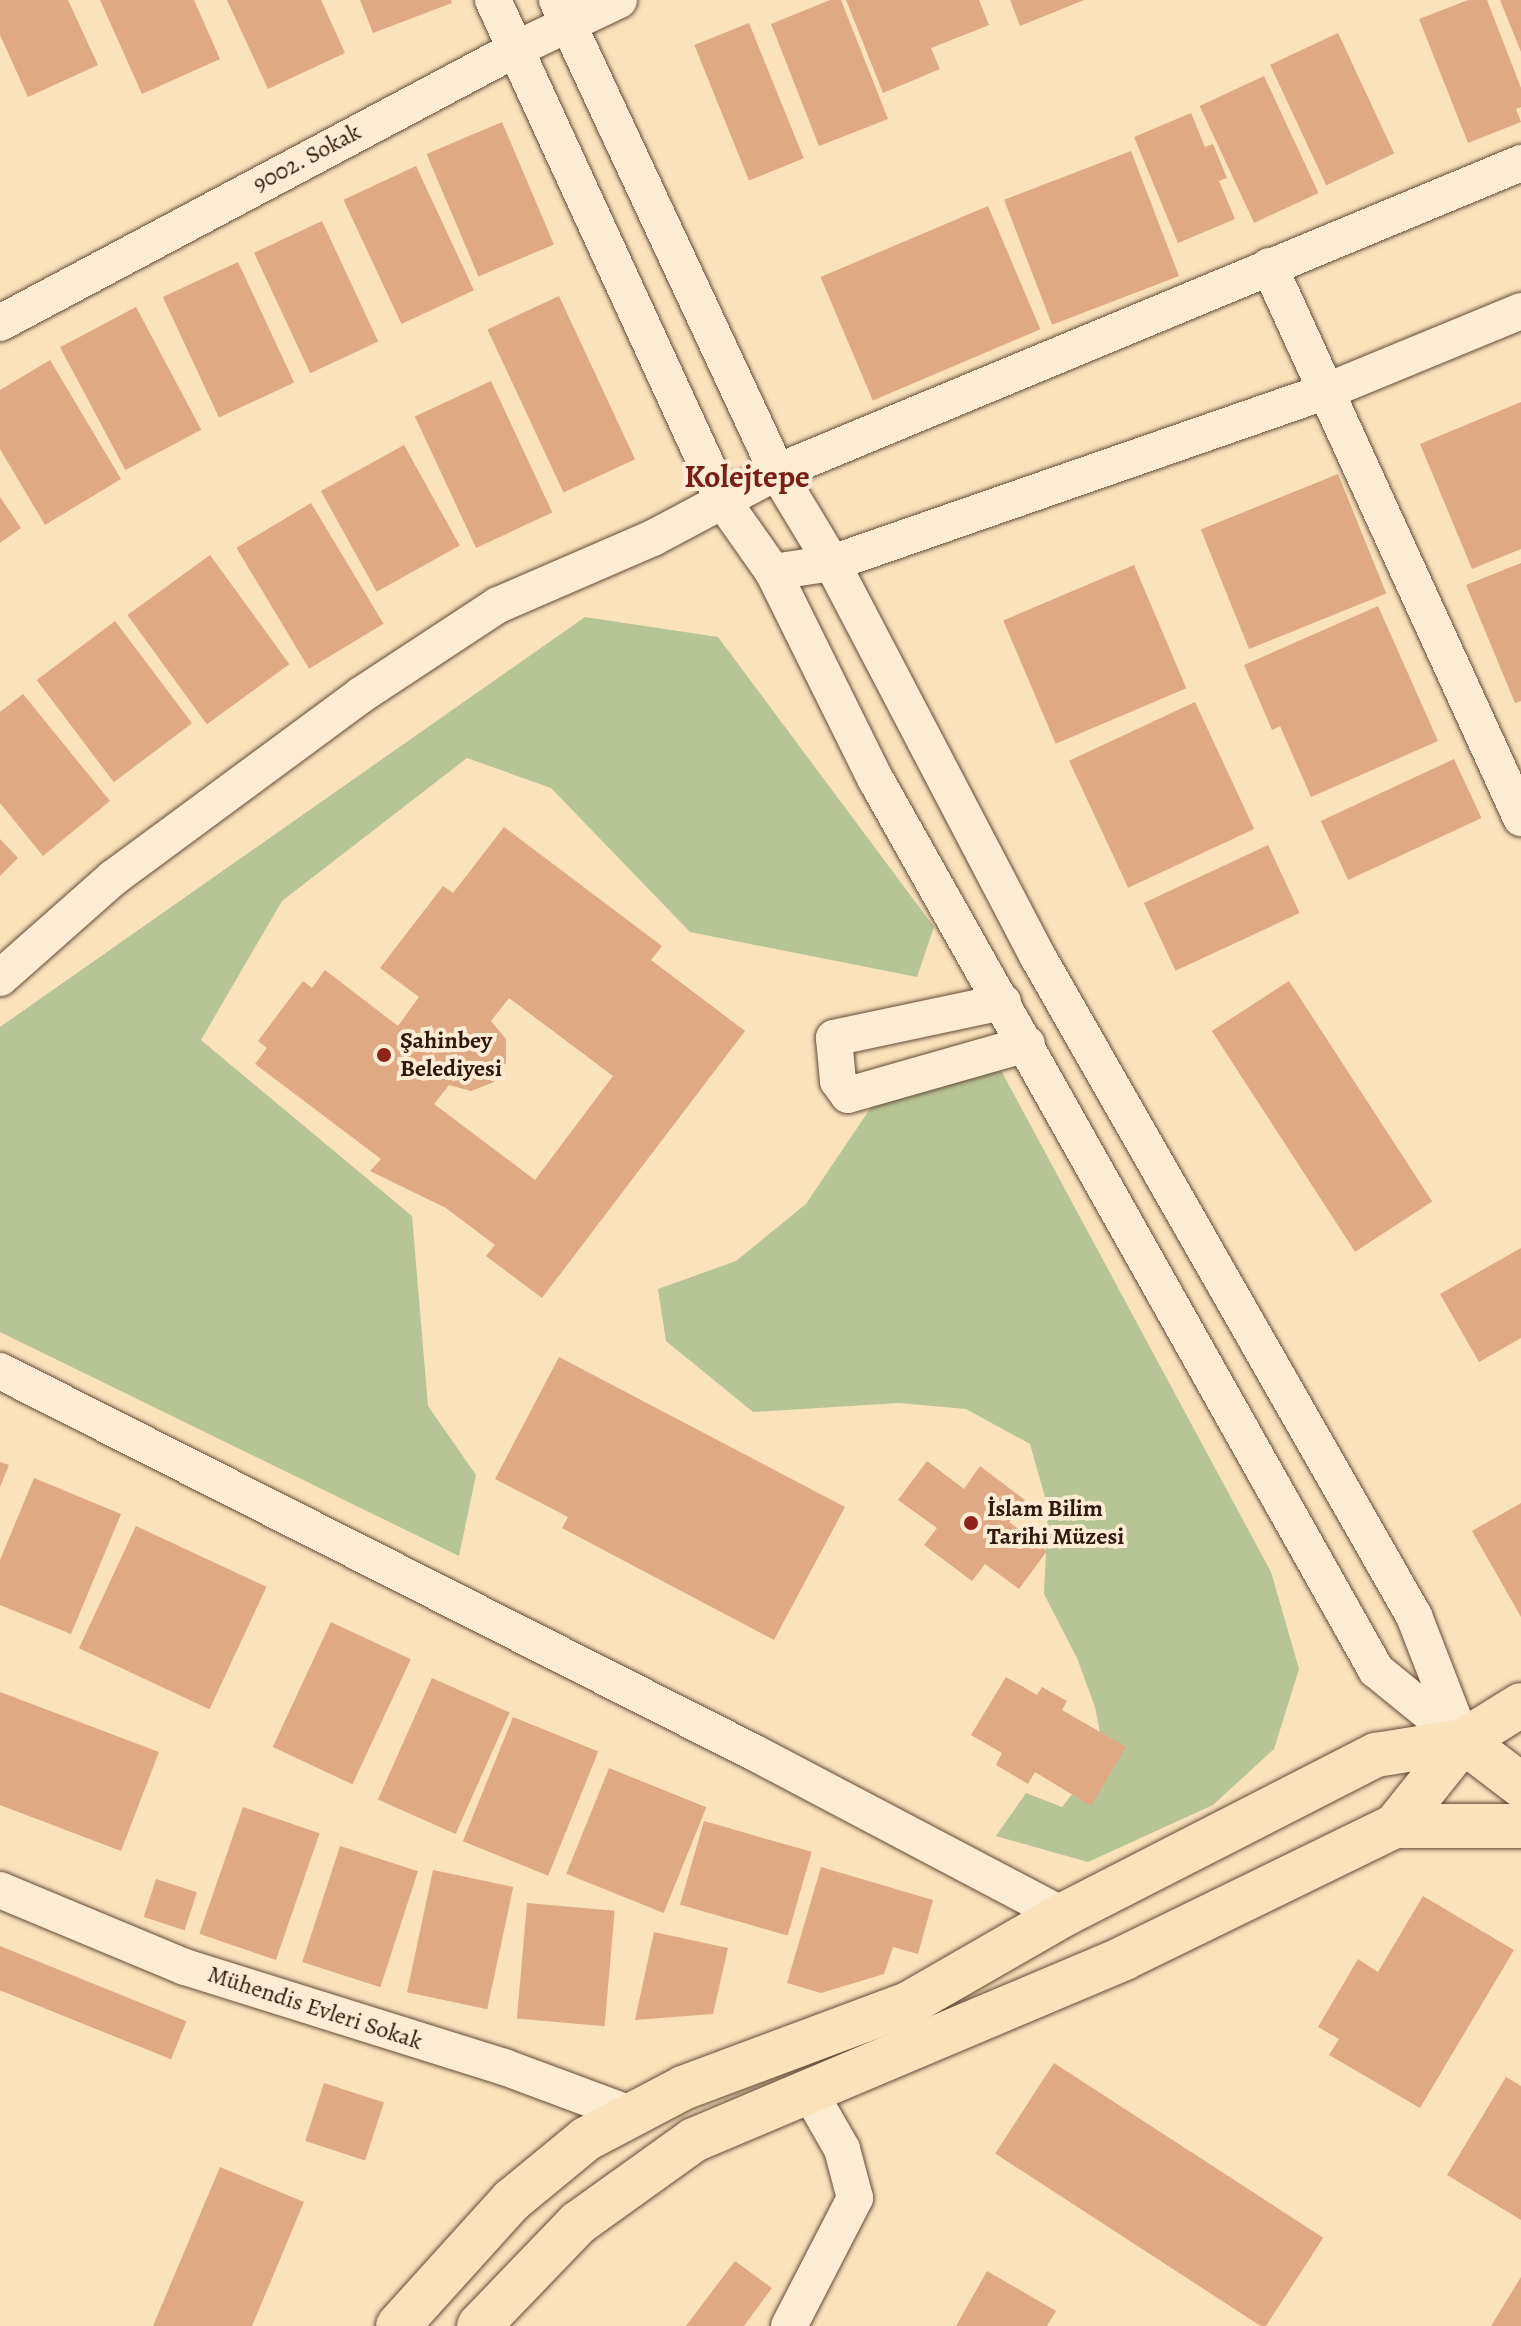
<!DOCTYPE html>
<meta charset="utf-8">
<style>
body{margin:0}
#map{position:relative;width:1521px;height:2326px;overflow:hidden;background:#fae2bb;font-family:Alegreya,serif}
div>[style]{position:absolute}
.green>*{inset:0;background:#b7c495}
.building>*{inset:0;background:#dfa984;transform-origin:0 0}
.roads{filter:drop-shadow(0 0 2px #634a38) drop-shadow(0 0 2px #634a38)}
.minor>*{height:36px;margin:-18px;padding:0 18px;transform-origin:18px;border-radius:18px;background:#fcecd3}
.major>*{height:44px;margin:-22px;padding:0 22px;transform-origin:22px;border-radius:22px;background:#fae2bb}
.dots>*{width:22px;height:22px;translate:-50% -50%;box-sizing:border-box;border:4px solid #fcecd3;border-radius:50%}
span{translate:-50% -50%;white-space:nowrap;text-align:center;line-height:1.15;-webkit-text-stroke:8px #fcecd3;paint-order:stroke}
.street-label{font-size:24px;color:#31170c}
.poi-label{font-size:24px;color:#31170c;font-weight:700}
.left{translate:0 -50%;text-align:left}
.district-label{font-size:32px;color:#7a1f14;font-weight:700}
</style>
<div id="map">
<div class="green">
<div style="clip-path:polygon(585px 617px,718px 637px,934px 927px,917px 977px,690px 932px,551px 788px,467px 758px,282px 901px,201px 1040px,412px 1216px,428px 1406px,476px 1475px,459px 1556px,0 1332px,0 1027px)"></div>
<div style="clip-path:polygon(997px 1063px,1271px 1572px,1299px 1669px,1274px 1749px,1213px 1805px,1088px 1862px,996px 1836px,1026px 1793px,1062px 1807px,1104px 1754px,1095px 1707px,1077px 1658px,1044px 1594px,1048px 1508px,1030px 1444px,966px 1409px,899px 1403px,753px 1412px,666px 1341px,658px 1289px,736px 1261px,806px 1204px,884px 1088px)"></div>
</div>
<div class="building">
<div style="clip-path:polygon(0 0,68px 0,98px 65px,28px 97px,0 35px)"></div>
<div style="clip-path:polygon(100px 0,194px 0,220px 59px,142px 94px)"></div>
<div style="clip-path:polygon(227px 0,321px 0,345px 53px,268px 89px)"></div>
<div style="clip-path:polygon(360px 0,451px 0,452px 3px,373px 33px)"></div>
<div style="clip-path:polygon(830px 0,841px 0,888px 119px,819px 146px,771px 24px)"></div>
<div style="clip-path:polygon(846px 0,979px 0,989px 25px,931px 48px,940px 69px,883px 93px)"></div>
<div style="clip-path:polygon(1010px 0,1084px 0,1020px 26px)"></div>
<div style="clip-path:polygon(1468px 0,1487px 0,1521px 88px,1521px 107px,1516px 109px,1521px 122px,1468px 143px,1419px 19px)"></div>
<div style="clip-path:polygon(1500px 0,1521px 0,1521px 52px)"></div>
<div style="left:749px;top:23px;width:146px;height:59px;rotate:68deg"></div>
<div style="left:1338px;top:33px;width:133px;height:75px;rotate:65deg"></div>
<div style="left:1264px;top:76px;width:129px;height:71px;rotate:65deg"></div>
<div style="clip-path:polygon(1191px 113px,1205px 147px,1213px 144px,1227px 178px,1219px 181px,1235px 219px,1178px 243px,1134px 137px)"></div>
<div style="left:502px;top:122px;width:133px;height:82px;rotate:67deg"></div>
<div style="left:1131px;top:151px;width:134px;height:136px;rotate:69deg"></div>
<div style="left:416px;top:166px;width:137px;height:80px;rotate:65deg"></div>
<div style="left:988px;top:206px;width:134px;height:182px;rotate:67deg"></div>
<div style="left:322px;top:221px;width:133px;height:75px;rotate:65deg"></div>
<div style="left:238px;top:262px;width:133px;height:83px;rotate:65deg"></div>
<div style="left:559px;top:296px;width:180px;height:79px;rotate:65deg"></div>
<div style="left:136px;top:307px;width:139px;height:86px;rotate:62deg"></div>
<div style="clip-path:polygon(50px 360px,121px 479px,45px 525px,0 449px,0 390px)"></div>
<div style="left:491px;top:381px;width:145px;height:84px;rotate:65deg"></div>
<div style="clip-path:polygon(1521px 402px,1521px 549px,1472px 569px,1420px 444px)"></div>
<div style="left:404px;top:445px;width:115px;height:95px;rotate:61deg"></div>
<div style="left:1338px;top:474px;width:129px;height:148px;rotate:68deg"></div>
<div style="clip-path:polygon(0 497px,21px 528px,0 543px)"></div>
<div style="left:311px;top:503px;width:141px;height:87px;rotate:59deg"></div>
<div style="left:210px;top:555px;width:135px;height:102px;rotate:54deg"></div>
<div style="clip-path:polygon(1521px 563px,1521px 701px,1515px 703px,1466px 585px)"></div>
<div style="left:1134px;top:565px;width:134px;height:142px;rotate:67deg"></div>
<div style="clip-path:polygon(1378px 606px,1438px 741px,1311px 797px,1280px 726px,1272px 730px,1244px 665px)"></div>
<div style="left:115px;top:621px;width:128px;height:98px;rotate:53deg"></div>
<div style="clip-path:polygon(23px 694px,110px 801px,43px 856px,0 803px,0 712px)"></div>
<div style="left:1195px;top:702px;width:140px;height:139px;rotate:65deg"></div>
<div style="left:1454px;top:759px;width:65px;height:147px;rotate:65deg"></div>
<div style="clip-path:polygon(evenodd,504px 827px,662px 946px,651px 960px,745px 1031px,542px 1298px,486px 1256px,495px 1245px,446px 1208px,370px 1171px,381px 1159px,255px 1064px,267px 1048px,258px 1041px,303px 981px,312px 988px,325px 970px,398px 1026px,419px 997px,380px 968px,443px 886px,453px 893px,504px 827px,509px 998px,613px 1076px,535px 1180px,434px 1104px,449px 1085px,471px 1091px,494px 1082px,506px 1063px,506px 1039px,491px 1021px,509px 998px)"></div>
<div style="clip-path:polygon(0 839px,18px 858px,0 876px)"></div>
<div style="left:1268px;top:845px;width:75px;height:137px;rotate:65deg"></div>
<div style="left:1289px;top:981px;width:263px;height:92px;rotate:57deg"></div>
<div style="clip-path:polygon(1521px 1248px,1521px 1338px,1479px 1362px,1440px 1294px)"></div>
<div style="clip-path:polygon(559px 1357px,845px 1507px,774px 1640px,562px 1528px,568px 1517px,495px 1479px)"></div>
<div style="clip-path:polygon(927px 1461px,964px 1489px,980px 1466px,1025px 1500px,1009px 1522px,1047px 1551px,1019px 1589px,985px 1564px,972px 1581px,924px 1545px,937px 1528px,898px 1500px)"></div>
<div style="clip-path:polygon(0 1462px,9px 1465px,0 1487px)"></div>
<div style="clip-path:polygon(34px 1478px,121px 1514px,71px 1634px,0 1605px,0 1560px)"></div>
<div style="clip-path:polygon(1521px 1503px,1521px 1617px,1472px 1531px)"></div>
<div style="left:136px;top:1526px;width:144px;height:135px;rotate:25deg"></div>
<div style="left:331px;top:1622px;width:88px;height:138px;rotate:25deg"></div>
<div style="clip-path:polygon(1006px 1677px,1037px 1695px,1042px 1687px,1067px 1701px,1062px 1710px,1126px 1747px,1091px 1806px,1035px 1772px,1028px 1784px,996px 1765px,1002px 1753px,971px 1735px)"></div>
<div style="left:432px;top:1678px;width:85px;height:133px;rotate:24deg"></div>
<div style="clip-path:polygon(0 1692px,159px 1752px,121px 1851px,0 1805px)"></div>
<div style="left:513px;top:1717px;width:92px;height:134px;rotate:22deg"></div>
<div style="left:609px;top:1768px;width:105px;height:114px;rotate:22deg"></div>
<div style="left:243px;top:1807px;width:81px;height:134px;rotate:19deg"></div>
<div style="left:704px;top:1821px;width:112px;height:87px;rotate:16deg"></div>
<div style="left:340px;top:1846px;width:82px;height:122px;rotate:18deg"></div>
<div style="clip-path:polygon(821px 1867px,933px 1900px,918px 1954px,893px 1947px,884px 1974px,821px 1993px,787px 1983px)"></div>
<div style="left:433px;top:1870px;width:82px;height:125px;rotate:12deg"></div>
<div style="left:156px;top:1879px;width:43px;height:40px;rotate:18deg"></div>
<div style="clip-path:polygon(1423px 1896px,1514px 1950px,1420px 2108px,1329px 2055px,1339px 2039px,1318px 2027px,1358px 1959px,1378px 1972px)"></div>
<div style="left:527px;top:1903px;width:88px;height:116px;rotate:5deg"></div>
<div style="clip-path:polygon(654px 1932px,728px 1948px,713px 2014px,635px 2020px)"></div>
<div style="left:0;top:1946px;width:201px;height:41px;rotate:22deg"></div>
<div style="left:1054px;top:2063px;width:321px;height:108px;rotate:33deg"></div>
<div style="clip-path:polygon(1506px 2077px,1521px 2086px,1521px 2220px,1447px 2175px)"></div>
<div style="left:324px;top:2083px;width:63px;height:61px;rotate:18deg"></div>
<div style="clip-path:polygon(220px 2167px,304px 2202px,252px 2326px,153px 2326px)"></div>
<div style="clip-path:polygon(735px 2261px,772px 2288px,744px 2326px,686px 2326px)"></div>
<div style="clip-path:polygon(987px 2271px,1056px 2311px,1047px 2326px,956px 2326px)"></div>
<div style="clip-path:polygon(1521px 2277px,1521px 2326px,1491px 2326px)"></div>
</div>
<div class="roads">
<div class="minor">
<div style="left:493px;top:0;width:551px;rotate:65.34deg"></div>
<div style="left:723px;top:501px;width:87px;rotate:54.8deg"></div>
<div style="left:773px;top:572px;width:232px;rotate:63.7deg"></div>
<div style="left:876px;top:780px;width:1021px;rotate:60.67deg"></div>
<div style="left:1376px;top:1670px;width:112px;rotate:39.2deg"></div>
<div style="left:557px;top:0;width:521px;rotate:65.01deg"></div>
<div style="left:777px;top:472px;width:106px;rotate:58.9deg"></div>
<div style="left:832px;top:563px;width:445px;rotate:62.4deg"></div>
<div style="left:1038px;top:957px;width:759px;rotate:60.29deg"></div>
<div style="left:1414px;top:1616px;width:133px;rotate:68.8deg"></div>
<div style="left:1269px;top:266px;width:607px;rotate:65.46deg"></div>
<div style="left:0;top:323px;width:584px;rotate:-27.97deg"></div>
<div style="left:516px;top:49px;width:114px;rotate:-25.4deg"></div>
<div style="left:773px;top:572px;width:60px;rotate:-8.7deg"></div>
<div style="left:832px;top:563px;width:524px;rotate:-19.16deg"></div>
<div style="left:1327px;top:391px;width:210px;rotate:-22.4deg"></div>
<div style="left:0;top:978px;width:151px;rotate:-41.5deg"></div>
<div style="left:113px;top:878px;width:308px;rotate:-36.4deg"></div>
<div style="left:361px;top:695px;width:164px;rotate:-33.3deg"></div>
<div style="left:498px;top:605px;width:169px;rotate:-23.4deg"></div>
<div style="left:653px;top:538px;width:140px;rotate:-28deg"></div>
<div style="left:777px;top:472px;width:806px;rotate:-22.55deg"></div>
<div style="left:1003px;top:1002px;width:173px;rotate:168deg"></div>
<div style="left:834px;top:1038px;width:43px;rotate:84.7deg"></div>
<div style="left:838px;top:1081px;width:17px;rotate:54deg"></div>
<div style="left:848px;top:1095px;width:186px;rotate:-15.9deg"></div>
<div style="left:0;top:1371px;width:848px;rotate:26.84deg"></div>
<div style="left:757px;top:1754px;width:346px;rotate:27.8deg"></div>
<div style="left:0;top:1890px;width:200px;rotate:22.6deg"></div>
<div style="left:185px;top:1967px;width:334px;rotate:17.4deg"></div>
<div style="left:504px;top:2067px;width:138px;rotate:20.4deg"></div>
<div style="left:789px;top:2326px;width:144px;rotate:-62.7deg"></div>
<div style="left:855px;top:2198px;width:51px;rotate:-104.9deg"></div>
<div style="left:842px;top:2149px;width:70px;rotate:-119.8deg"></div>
</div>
<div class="major">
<div style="left:1395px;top:1826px;width:126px"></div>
<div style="left:398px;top:2326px;width:170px;rotate:-47.9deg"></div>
<div style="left:512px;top:2200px;width:96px;rotate:-39.5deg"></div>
<div style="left:586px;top:2139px;width:110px;rotate:-27.7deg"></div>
<div style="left:683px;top:2088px;width:240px;rotate:-20.5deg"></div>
<div style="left:908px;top:2004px;width:179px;rotate:-29.9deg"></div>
<div style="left:1063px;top:1915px;width:352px;rotate:-27.1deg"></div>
<div style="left:1376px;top:1755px;width:88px;rotate:-9.1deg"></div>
<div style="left:1463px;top:1741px;width:73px;rotate:37.2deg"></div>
<div style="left:479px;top:2326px;width:143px;rotate:-46.1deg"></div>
<div style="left:578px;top:2223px;width:143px;rotate:-35.6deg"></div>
<div style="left:694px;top:2140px;width:467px;rotate:-22.9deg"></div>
<div style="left:1124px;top:1958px;width:301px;rotate:-26deg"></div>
<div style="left:1395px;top:1826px;width:109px;rotate:-51.3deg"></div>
<div style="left:1463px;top:1741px;width:68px;rotate:-31.8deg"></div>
</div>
</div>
<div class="dots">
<div style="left:384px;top:1055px;background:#8f2418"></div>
<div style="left:971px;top:1523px;background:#8f2418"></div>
</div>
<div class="street-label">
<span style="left:307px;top:158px;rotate:-28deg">9002. Sokak</span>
<span style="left:315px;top:2008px;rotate:18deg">Mühendis Evleri Sokak</span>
</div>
<div class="poi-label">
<span class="left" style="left:400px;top:1055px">Şahinbey<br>Belediyesi</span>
<span class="left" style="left:987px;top:1523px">İslam Bilim<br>Tarihi Müzesi</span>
</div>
<div class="district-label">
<span style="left:747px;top:476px">Kolejtepe</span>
</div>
</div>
